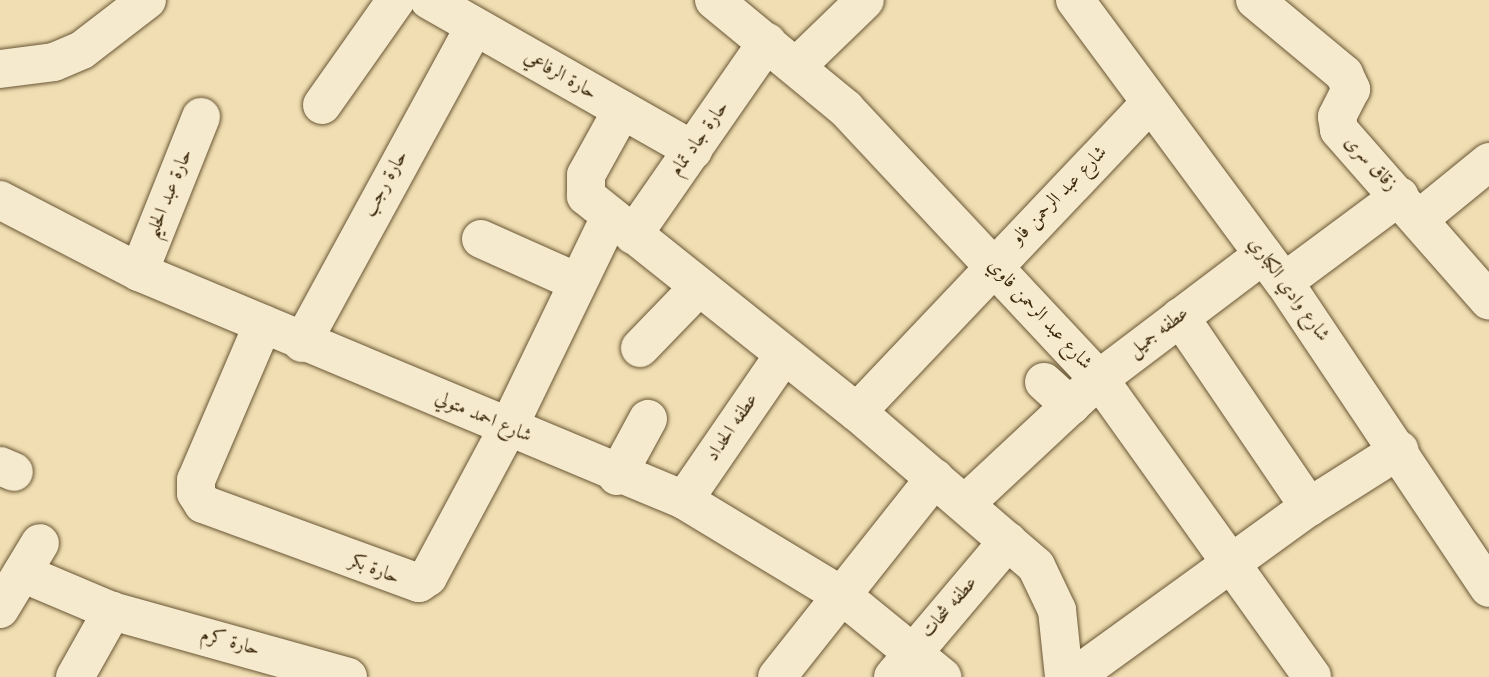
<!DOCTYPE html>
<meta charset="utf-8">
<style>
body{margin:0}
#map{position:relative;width:1489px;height:677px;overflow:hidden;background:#f1dfb3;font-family:"Old Standard TT",Amiri,serif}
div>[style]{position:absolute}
.roads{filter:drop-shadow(0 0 2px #695635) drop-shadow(0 0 2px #695635)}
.minor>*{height:38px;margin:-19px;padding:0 19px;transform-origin:19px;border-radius:19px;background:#f6eace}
span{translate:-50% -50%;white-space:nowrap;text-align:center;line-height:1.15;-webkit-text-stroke:5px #f6eace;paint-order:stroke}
.street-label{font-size:19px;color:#3c280b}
</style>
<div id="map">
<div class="roads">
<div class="minor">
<div style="left:429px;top:0;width:304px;rotate:29.6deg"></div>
<div style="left:714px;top:0;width:171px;rotate:39.5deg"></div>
<div style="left:846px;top:109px;width:370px;rotate:46.9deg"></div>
<div style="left:1099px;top:379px;width:366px;rotate:54.4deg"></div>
<div style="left:1075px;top:0;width:351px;rotate:53.5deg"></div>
<div style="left:1284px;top:282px;width:368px;rotate:56.2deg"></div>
<div style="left:1255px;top:0;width:116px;rotate:39.7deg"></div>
<div style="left:1344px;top:74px;width:17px;rotate:65deg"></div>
<div style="left:1351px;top:89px;width:31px;rotate:117deg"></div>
<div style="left:1337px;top:117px;width:13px;rotate:81deg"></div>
<div style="left:1339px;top:130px;width:227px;rotate:48.7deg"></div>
<div style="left:798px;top:65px;width:93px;rotate:-44.1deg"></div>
<div style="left:0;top:69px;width:54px;rotate:-7.4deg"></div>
<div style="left:54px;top:62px;width:30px;rotate:-23deg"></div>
<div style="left:82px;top:50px;width:82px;rotate:-37.6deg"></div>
<div style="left:322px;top:105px;width:128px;rotate:-54.8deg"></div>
<div style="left:622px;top:110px;width:74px;rotate:119deg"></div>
<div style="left:586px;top:175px;width:21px;rotate:90deg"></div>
<div style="left:586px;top:196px;width:347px;rotate:38.6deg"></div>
<div style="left:857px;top:412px;width:236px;rotate:40.7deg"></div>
<div style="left:1036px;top:566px;width:49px;rotate:64.5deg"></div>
<div style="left:1057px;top:610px;width:67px;rotate:84deg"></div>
<div style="left:0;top:200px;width:157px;rotate:27.4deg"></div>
<div style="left:139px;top:272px;width:591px;rotate:22.7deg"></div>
<div style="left:684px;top:500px;width:187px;rotate:31.2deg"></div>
<div style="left:844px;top:597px;width:127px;rotate:39.2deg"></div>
<div style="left:1419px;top:219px;width:90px;rotate:-39.2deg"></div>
<div style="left:633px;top:235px;width:235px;rotate:-55.2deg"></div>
<div style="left:481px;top:239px;width:105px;rotate:24.1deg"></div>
<div style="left:139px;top:272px;width:167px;rotate:-68.2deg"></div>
<div style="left:1284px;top:282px;width:144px;rotate:-36.6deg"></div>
<div style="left:1180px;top:317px;width:230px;rotate:55.8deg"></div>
<div style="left:263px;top:324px;width:170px;rotate:113.2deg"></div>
<div style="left:196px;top:480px;width:13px;rotate:90deg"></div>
<div style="left:196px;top:493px;width:13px;rotate:58deg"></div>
<div style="left:203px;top:504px;width:230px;rotate:20.1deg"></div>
<div style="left:419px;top:583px;width:11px;rotate:-34deg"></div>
<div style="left:428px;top:577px;width:169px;rotate:-61.8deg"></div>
<div style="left:508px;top:428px;width:234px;rotate:-64.2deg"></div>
<div style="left:302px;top:343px;width:359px;rotate:-61.4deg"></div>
<div style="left:640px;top:348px;width:83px;rotate:-46deg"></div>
<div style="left:1044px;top:382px;width:36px;rotate:42deg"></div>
<div style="left:857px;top:412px;width:424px;rotate:-46.5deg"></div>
<div style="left:0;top:466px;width:15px;rotate:23deg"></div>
<div style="left:617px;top:476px;width:65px;rotate:-61.5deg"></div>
<div style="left:684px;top:500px;width:175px;rotate:-55.5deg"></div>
<div style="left:966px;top:503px;width:182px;rotate:-43deg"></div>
<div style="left:1099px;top:379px;width:206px;rotate:-37.1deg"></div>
<div style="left:22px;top:573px;width:98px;rotate:22.9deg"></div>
<div style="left:112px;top:611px;width:245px;rotate:15.6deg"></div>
<div style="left:0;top:609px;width:77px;rotate:-58.8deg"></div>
<div style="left:75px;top:677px;width:76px;rotate:-60.7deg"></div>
<div style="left:777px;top:677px;width:254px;rotate:-51.6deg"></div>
<div style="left:893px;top:677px;width:178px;rotate:-49.8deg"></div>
<div style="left:1074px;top:677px;width:290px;rotate:-35.9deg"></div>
<div style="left:1309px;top:507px;width:107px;rotate:-32.3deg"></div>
</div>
</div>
<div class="street-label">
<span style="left:560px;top:76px;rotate:29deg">حارة الرفاعي</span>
<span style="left:700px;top:139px;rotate:-55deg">حارة جاد تمام</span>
<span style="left:1370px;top:164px;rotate:47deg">زقاق سرى</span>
<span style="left:386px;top:184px;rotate:-61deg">حارة رجب</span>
<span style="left:170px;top:194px;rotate:-68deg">حارة عبد الحليم</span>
<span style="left:1060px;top:196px;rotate:-46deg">شارع عبد الرحمن فاو</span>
<span style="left:1288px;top:290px;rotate:54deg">شارع وادي الكباري</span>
<span style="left:1039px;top:315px;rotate:47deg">شارع عبد الرحمن فاوي</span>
<span style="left:1159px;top:333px;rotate:-37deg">عطفه جميل</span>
<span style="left:483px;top:418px;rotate:23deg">شارع احمد متولي</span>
<span style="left:733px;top:428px;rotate:-56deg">عطفه الحداد</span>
<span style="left:374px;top:570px;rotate:21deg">حارة بكر</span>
<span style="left:950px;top:608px;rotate:-49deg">عطفه شحات</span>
<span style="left:230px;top:643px;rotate:15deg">حارة كرم</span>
</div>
</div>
